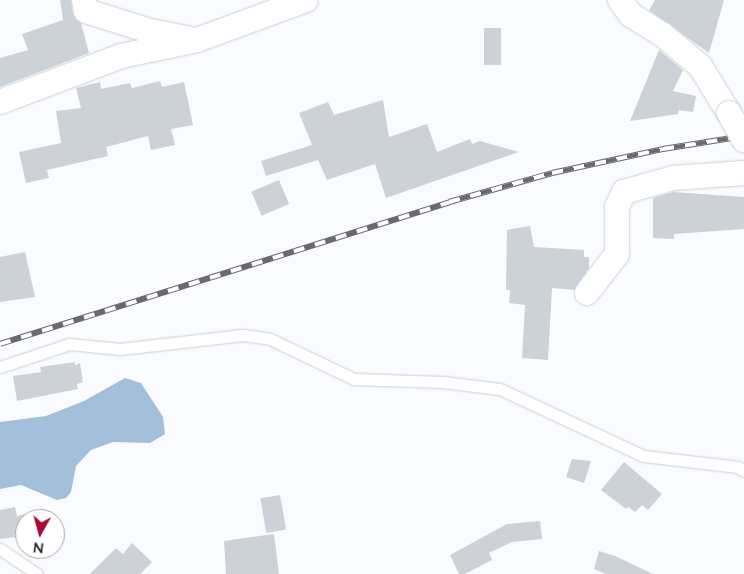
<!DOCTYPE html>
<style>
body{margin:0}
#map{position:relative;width:744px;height:574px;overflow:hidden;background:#f9fbfe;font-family:Lato,sans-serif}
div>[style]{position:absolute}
.water>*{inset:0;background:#a3bfda}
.building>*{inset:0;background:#cdd2d8;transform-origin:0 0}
.roads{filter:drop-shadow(0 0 1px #cbd1d7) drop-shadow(0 0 1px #cbd1d7)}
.service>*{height:11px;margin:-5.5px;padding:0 5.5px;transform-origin:5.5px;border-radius:5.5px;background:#fff}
.minor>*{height:24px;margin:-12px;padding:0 12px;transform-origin:12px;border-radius:12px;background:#fff}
.rail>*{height:5.5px;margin-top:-2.75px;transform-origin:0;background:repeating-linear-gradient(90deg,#fff 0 11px,#686a6c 0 22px);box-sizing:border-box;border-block:1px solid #686a6c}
.bridges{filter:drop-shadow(0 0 1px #cbd1d7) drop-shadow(0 0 1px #cbd1d7)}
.minor-bridge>*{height:24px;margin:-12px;padding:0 12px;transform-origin:12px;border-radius:12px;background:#fff}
span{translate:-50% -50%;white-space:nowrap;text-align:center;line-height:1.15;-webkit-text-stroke:4px #fff;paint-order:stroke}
.north{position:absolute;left:15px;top:509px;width:50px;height:50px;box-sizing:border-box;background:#fff;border:1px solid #a5a6a7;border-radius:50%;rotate:187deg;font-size:14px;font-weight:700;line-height:20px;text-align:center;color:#1f2123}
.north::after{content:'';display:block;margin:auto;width:18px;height:22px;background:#a50935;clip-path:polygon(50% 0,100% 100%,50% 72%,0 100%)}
</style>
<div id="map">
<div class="water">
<div style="clip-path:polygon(125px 378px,141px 383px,163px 417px,165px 434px,150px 443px,113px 442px,91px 450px,76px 466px,71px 492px,66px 498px,57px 500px,21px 485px,0 489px,0 422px,46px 416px,84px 401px)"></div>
</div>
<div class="building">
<div style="clip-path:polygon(60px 0,71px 0,73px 14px,81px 23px,89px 53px,0 87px,0 58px,28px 50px,22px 34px,63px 20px)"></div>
<div style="clip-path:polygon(655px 0,724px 0,709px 53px,649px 10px)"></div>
<div style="left:484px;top:28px;width:17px;height:37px"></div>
<div style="clip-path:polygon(659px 50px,683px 70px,673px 91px,696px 96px,693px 112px,679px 110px,678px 114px,630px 121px)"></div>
<div style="clip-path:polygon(160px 81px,162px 87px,184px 82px,193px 125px,171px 129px,175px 145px,151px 150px,148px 136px,106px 147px,108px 156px,47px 170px,49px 178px,26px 183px,19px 152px,61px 143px,56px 111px,81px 108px,76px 88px,100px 82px,101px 89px,130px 83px,132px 88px)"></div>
<div style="clip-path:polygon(383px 100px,389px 137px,427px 124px,437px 152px,470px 139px,472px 144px,480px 141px,519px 152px,386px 198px,375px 164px,327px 180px,318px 160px,266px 176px,261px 161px,312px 145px,299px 113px,328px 102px,334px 115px)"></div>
<div style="left:279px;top:180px;width:26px;height:30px;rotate:67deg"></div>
<div style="clip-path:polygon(673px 192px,744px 197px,744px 229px,674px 234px,674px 239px,653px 238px,653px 198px)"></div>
<div style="clip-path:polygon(530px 226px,534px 247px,584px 250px,584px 257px,589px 257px,589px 268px,574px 290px,552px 288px,548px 360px,522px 358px,525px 305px,509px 303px,510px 290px,506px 290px,507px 230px)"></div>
<div style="clip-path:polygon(25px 252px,35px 297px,0 302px,0 257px)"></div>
<div style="clip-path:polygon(75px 362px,75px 365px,80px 363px,83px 382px,77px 384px,78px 389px,17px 401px,13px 376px,41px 372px,40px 367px)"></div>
<div style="clip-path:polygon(572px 459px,591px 461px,584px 483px,566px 477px)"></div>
<div style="clip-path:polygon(624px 462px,662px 494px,648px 510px,642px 505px,635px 512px,628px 507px,626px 509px,601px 490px)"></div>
<div style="left:280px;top:495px;width:35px;height:20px;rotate:80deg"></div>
<div style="clip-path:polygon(15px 507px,17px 516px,25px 514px,25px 536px,0 539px,0 510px)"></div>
<div style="clip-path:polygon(540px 521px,542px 539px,512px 542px,489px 553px,492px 560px,465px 574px,459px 574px,450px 555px,507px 524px)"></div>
<div style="clip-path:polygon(274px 534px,279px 574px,226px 574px,224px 541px)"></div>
<div style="clip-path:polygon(132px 543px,152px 562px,140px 574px,90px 574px,116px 548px,123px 554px)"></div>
<div style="clip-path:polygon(599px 551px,615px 556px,653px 574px,606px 574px,594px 569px)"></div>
</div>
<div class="roads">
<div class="service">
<div style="left:0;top:367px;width:73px;rotate:-18.4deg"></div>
<div style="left:69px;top:344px;width:51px;rotate:5.6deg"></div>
<div style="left:120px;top:349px;width:124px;rotate:-6.5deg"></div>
<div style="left:243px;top:335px;width:27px;rotate:8deg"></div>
<div style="left:270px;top:339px;width:93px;rotate:25.5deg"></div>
<div style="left:354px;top:379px;width:89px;rotate:1.9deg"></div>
<div style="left:443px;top:382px;width:57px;rotate:7deg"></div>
<div style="left:500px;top:389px;width:159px;rotate:25deg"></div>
<div style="left:644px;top:456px;width:95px;rotate:6.7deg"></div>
<div style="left:738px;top:467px;width:7px;rotate:34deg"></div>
<div style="left:0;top:549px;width:45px;rotate:34deg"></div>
</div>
<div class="minor">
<div style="left:84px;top:0;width:11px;rotate:80deg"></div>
<div style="left:86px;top:11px;width:67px;rotate:17.4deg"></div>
<div style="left:150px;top:31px;width:38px;rotate:11deg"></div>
<div style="left:620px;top:0;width:19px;rotate:54deg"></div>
<div style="left:631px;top:15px;width:36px;rotate:32deg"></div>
<div style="left:662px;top:34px;width:50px;rotate:40.1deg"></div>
<div style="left:700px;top:66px;width:55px;rotate:58.3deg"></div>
<div style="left:0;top:102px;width:129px;rotate:-20.8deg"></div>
<div style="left:121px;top:56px;width:78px;rotate:-11.9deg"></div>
<div style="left:197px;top:40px;width:116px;rotate:-20.2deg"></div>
<div style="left:587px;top:293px;width:49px;rotate:-52.4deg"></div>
<div style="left:617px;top:254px;width:47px;rotate:-90deg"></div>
<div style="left:617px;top:207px;width:17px;rotate:-65deg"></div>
<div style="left:624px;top:192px;width:51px;rotate:-15.9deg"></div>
<div style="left:673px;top:178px;width:71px;rotate:-4deg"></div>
</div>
</div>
<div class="rail">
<div style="left:0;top:344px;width:471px;rotate:-17.5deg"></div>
<div style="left:449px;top:202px;width:107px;rotate:-15.7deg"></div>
<div style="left:552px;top:173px;width:114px;rotate:-12.2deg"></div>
<div style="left:663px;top:149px;width:82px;rotate:-9.1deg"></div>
</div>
<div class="bridges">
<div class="minor-bridge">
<div style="left:729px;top:113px;width:31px;rotate:61deg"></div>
</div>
</div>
<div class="north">N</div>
</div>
